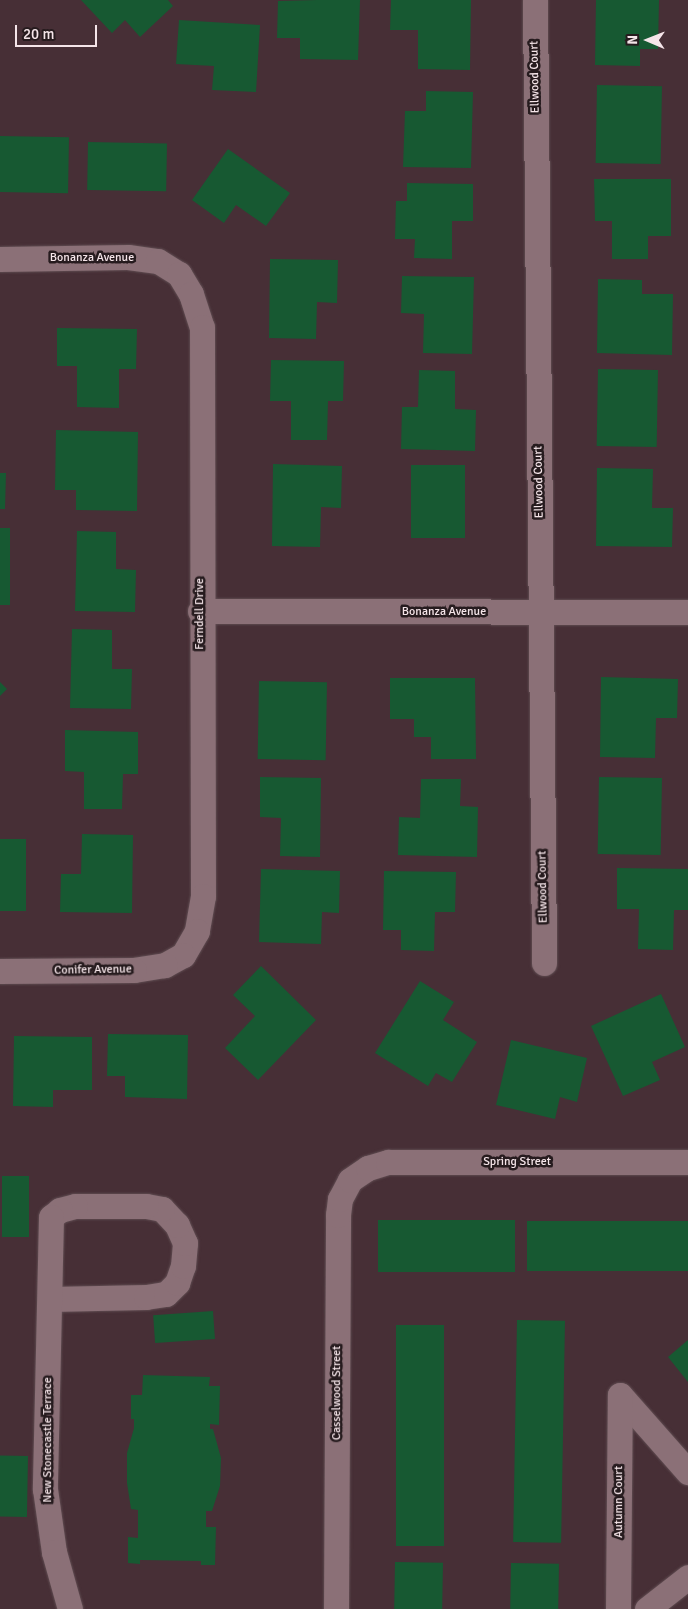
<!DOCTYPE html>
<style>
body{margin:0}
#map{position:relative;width:688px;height:1609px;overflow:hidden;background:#472f36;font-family:Signika,sans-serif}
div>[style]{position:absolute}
.building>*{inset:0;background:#175932;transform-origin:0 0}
.roads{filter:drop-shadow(0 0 1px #604d52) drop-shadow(0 0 1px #604d52)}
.minor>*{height:25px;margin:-12.5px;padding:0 12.5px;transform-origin:12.5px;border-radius:12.5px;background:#8b7077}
span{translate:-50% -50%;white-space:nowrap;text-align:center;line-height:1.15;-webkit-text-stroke:5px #261b1e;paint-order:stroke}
.street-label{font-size:12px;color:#f5e5e9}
.north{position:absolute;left:623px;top:15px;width:50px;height:50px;-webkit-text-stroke:4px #261b1e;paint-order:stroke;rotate:271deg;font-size:14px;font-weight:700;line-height:20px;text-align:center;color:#f5e5e9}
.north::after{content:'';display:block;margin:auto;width:18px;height:22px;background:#f5e5e9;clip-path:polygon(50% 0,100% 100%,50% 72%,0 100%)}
.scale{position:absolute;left:15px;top:25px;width:82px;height:22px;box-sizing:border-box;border:2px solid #f5e5e9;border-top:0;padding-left:6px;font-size:15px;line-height:18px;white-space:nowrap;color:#f5e5e9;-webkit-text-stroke:4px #261b1e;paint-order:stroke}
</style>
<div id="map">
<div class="building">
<div style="clip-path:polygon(81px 0,168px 0,173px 6px,140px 37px,125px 20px,112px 33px)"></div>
<div style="clip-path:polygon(317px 0,360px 0,358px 60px,300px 59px,300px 38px,277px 38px,278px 1px)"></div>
<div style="clip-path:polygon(391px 0,471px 0,470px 70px,418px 69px,418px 30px,390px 30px)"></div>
<div style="clip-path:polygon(596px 0,659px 0,658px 49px,640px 49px,640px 66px,595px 65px)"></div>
<div style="clip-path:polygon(179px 20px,260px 25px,256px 92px,212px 90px,214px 66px,176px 64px)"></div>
<div style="left:597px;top:85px;width:65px;height:78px;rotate:1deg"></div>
<div style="clip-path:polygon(426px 91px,473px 92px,471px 168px,403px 167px,405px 111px,426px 111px)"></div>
<div style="left:0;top:136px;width:69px;height:56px;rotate:1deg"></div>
<div style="left:88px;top:142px;width:79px;height:48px;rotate:1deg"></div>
<div style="clip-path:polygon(228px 149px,290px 193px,266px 226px,236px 205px,224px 223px,192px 200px)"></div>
<div style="clip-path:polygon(594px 179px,671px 179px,671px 236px,648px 236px,648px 259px,612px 259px,612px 221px,595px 221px)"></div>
<div style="clip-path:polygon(407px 183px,473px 184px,473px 221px,452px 221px,452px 259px,414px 258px,415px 239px,395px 239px,396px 201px,407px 201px)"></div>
<div style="clip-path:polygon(270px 259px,338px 260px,337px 303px,317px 302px,316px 339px,269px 338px)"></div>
<div style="clip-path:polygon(402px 276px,474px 277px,472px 354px,423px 353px,424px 314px,401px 313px)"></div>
<div style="clip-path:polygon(598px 279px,642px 280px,642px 294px,673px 294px,672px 355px,597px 353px)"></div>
<div style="clip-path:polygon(57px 328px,137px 329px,136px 369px,119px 369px,119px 408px,77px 407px,77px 366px,57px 366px)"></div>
<div style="clip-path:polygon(271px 360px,344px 361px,343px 401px,328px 401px,327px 440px,291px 440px,291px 401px,270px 401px)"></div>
<div style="left:598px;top:369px;width:60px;height:77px;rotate:1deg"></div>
<div style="clip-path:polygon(419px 370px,455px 371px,455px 409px,476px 410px,475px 451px,401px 449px,402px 407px,418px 407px)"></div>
<div style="clip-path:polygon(56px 430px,138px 432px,137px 511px,76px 510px,76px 490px,55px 490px)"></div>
<div style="clip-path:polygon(273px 464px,342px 466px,341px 508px,321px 507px,320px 547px,272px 546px)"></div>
<div style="left:411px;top:465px;width:54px;height:73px"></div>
<div style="clip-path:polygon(597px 468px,653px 469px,652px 508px,673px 508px,672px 547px,596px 546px)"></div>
<div style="clip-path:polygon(0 473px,6px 473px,5px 509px,0 509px)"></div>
<div style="left:0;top:528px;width:10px;height:77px"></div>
<div style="clip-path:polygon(77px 531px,116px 532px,116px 569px,136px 570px,135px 612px,75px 611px)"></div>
<div style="clip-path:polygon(72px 629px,112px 630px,112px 669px,132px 669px,131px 709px,70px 708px)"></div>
<div style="clip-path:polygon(601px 677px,678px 679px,677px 718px,656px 718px,655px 758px,600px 757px)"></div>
<div style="clip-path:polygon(390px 678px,475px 678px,476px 759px,431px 759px,431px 737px,414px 737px,414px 719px,390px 719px)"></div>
<div style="left:259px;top:681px;width:68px;height:78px;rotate:1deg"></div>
<div style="clip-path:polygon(0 682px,7px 689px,0 696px)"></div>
<div style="clip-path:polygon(65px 730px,138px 732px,138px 774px,123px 774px,122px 809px,84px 809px,84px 772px,65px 771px)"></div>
<div style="clip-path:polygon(260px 777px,321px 778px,320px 857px,280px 856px,281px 818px,260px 817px)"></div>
<div style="left:599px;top:777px;width:63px;height:77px;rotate:1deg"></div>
<div style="clip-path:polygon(421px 779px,461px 779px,460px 806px,478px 807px,477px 857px,398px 855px,399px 817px,420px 818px)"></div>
<div style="clip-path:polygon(82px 834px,133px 835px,132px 913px,60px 912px,61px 874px,81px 874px)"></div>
<div style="left:0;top:839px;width:26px;height:72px"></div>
<div style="clip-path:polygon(617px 868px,688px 869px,688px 910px,674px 910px,673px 950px,638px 949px,639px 909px,617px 909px)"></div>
<div style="clip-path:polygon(261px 869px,340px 871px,339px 913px,322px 912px,321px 944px,259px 942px)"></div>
<div style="clip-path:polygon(384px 871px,456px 872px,455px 912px,435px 912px,434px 951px,401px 950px,401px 930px,383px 930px)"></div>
<div style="clip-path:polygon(261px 966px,316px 1020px,258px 1080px,225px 1048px,255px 1016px,233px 995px)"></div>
<div style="clip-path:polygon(420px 981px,454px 1002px,443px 1020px,477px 1042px,452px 1082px,436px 1073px,428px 1086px,375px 1053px)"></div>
<div style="clip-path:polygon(661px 994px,685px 1047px,652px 1062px,660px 1080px,623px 1096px,591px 1026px)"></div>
<div style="clip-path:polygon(108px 1034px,188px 1035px,187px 1099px,125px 1097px,125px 1076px,107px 1076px)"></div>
<div style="clip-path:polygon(14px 1036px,92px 1037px,92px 1090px,53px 1090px,53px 1107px,13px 1106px)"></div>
<div style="clip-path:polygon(511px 1040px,587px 1058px,577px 1102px,560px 1097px,555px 1119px,496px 1105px)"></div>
<div style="left:2px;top:1176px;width:27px;height:61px"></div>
<div style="left:378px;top:1220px;width:137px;height:52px"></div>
<div style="left:688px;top:1221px;width:50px;height:161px;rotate:90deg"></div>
<div style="left:213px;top:1311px;width:28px;height:60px;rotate:86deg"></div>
<div style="left:517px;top:1320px;width:48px;height:222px;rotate:1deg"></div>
<div style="left:396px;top:1325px;width:48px;height:221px"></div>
<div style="clip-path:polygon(688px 1340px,688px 1382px,668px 1357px)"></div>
<div style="clip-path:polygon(143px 1375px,210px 1377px,209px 1386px,220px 1386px,219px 1425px,210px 1424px,210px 1429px,213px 1429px,221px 1458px,220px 1486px,212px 1511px,206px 1511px,206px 1527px,216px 1527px,215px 1565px,201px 1565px,201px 1561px,140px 1560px,140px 1564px,128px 1563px,128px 1537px,138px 1538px,138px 1510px,131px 1509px,127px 1483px,127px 1453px,134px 1428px,134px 1419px,131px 1419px,131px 1395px,142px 1395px)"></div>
<div style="left:28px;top:1456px;width:61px;height:28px;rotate:91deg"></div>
<div style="left:395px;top:1562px;width:48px;height:47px;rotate:1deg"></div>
<div style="left:511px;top:1563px;width:48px;height:46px;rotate:1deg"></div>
</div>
<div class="roads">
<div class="minor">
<div style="left:535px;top:0;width:963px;rotate:89.46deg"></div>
<div style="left:0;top:259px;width:128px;rotate:-0.9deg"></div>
<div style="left:128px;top:257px;width:30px;rotate:8deg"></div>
<div style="left:158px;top:261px;width:25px;rotate:32deg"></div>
<div style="left:179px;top:274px;width:23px;rotate:59deg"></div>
<div style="left:191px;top:294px;width:35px;rotate:72deg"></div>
<div style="left:202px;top:327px;width:569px;rotate:89.9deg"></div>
<div style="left:203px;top:896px;width:36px;rotate:100deg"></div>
<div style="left:197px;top:931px;width:28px;rotate:120deg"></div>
<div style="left:183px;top:955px;width:21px;rotate:151deg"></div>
<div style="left:165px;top:965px;width:31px;rotate:171deg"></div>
<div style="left:134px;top:970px;width:134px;rotate:179.6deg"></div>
<div style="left:200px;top:611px;width:488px;rotate:0.1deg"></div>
<div style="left:50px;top:1299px;width:96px;rotate:-1.2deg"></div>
<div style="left:146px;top:1297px;width:20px;rotate:-9deg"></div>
<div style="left:166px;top:1294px;width:16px;rotate:-45deg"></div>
<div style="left:177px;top:1283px;width:18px;rotate:-71deg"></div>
<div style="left:183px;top:1266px;width:23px;rotate:-85deg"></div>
<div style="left:185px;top:1243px;width:20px;rotate:-114deg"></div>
<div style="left:177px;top:1225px;width:22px;rotate:-133deg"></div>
<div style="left:162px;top:1209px;width:16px;rotate:-169deg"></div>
<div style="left:146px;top:1206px;width:71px;rotate:180deg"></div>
<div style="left:75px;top:1206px;width:16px;rotate:165deg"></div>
<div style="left:60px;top:1210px;width:11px;rotate:142deg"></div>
<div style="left:51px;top:1217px;width:272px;rotate:91.3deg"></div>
<div style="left:45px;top:1489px;width:64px;rotate:81.9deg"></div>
<div style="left:54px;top:1552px;width:59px;rotate:74.3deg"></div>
<div style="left:620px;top:1395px;width:103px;rotate:48.6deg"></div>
<div style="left:336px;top:1609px;width:394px;rotate:-89.7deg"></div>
<div style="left:338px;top:1215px;width:16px;rotate:-83deg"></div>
<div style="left:340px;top:1199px;width:21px;rotate:-62deg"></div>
<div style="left:350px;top:1180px;width:22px;rotate:-34deg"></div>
<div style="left:368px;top:1168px;width:21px;rotate:-17deg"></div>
<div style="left:388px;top:1162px;width:300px"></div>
<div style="left:618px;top:1609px;width:214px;rotate:-89.5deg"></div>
<div style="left:647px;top:1609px;width:52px;rotate:-38deg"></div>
</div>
</div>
<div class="street-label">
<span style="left:535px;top:77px;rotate:-91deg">Ellwood Court</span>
<span style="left:92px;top:258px">Bonanza Avenue</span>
<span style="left:539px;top:482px;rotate:-91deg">Ellwood Court</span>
<span style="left:444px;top:612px">Bonanza Avenue</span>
<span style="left:200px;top:614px;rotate:-90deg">Ferndell Drive</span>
<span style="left:543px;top:887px;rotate:-91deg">Ellwood Court</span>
<span style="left:93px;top:970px;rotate:-1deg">Conifer Avenue</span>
<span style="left:517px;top:1162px">Spring Street</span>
<span style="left:337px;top:1393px;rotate:-90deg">Casselwood Street</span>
<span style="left:48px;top:1440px;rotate:-90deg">New Stonecastle Terrace</span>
<span style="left:619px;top:1502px;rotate:-90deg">Autumn Court</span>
</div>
<div class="north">N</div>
<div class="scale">20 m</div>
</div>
